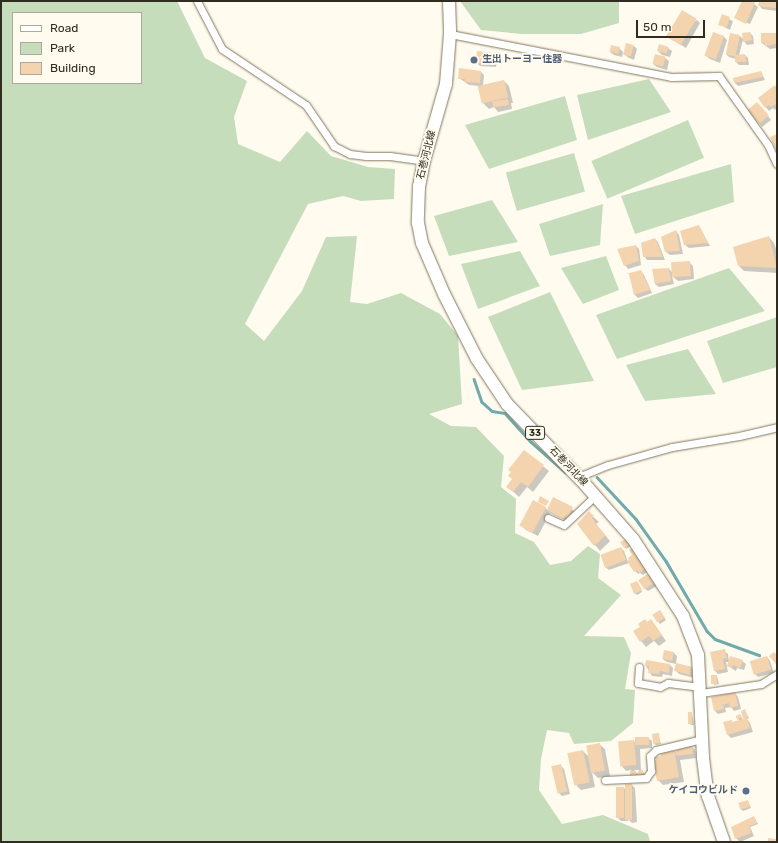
<!DOCTYPE html>
<meta charset="utf-8">
<style>
body{margin:0}
#map{position:relative;width:778px;height:843px;overflow:hidden;background:#fffbef;font-family:Rubik,"Noto Sans JP",sans-serif}
div>[style]{position:absolute}
.green>*{inset:0;background:#c6ddbc;transform-origin:0 0}
.shadow>*{inset:0;background:#0003}
.stream>*{height:2.5px;margin:-1.25px;padding:0 1.25px;transform-origin:1.25px;border-radius:1.25px;background:#70aaab}
.building>*{inset:0;background:#f4d3af;transform-origin:0 0}
.roads{filter:drop-shadow(0 0 1px #80785c) drop-shadow(0 0 1px #80785c)}
.minor>*{height:7px;margin:-3.5px;padding:0 3.5px;transform-origin:3.5px;border-radius:3.5px;background:#fff}
.primary>*{height:12px;margin:-6px;padding:0 6px;transform-origin:6px;border-radius:6px;background:#fff}
.dots>*{width:11px;height:11px;translate:-50% -50%;box-sizing:border-box;border:2px solid #fffbef;border-radius:50%}
span{translate:-50% -50%;white-space:nowrap;text-align:center;line-height:1.15;-webkit-text-stroke:3.5px #fffbef;paint-order:stroke}
.shield-label span{padding:1px 3px;background:#fffbef;border:1px solid;border-radius:3px;-webkit-text-stroke-width:0}
.shield-label{font-size:9px;color:#302c20;font-weight:700}
.service-label{font-size:10px;color:#4e5e75;font-weight:700}
.left{translate:0 -50%;text-align:left}
.right{translate:-100% -50%;text-align:right}
.street-label{font-size:10px;color:#302c20}
.frame{position:absolute;inset:0;border:2px solid #302c20;pointer-events:none}
.legend{position:absolute;left:12px;top:12px;width:130px;height:72px;box-sizing:border-box;background:#fffbef;border:1px solid #aca89c;margin:0;padding:5px 7px;list-style:none;font-size:12px;color:#302c20}
.legend li{display:flex;align-items:center;gap:8px;height:20px}
.legend b{width:20px;border:1px solid #aca89c}
.scale{position:absolute;left:636px;top:20px;width:69px;height:18px;box-sizing:border-box;border:2px solid #302c20;border-top:0;padding-left:5px;font-size:12px;line-height:14px;white-space:nowrap;color:#302c20;-webkit-text-stroke:3px #fffbef;paint-order:stroke}
</style>
<div id="map">
<div class="green">
<div style="clip-path:polygon(evenodd,1px 1px,177px 1px,205px 58px,247px 81px,234px 117px,238px 144px,280px 162px,307px 131px,331px 156px,368px 167px,395px 169px,394px 199px,361px 201px,343px 196px,308px 204px,245px 324px,264px 341px,302px 291px,326px 237px,357px 236px,350px 302px,367px 304px,401px 293px,440px 314px,458px 336px,462px 404px,429px 414px,451px 426px,476px 427px,504px 456px,501px 487px,516px 499px,515px 533px,534px 542px,550px 565px,571px 561px,588px 546px,600px 554px,598px 578px,621px 595px,584px 636px,624px 637px,631px 653px,625px 689px,635px 690px,633px 723px,611px 741px,574px 744px,569px 733px,547px 730px,541px 759px,539px 790px,562px 824px,603px 815px,648px 834px,650px 842px,1px 842px,1px 1px,13px 13px,141px 13px,141px 83px,13px 83px,13px 13px)"></div>
<div style="clip-path:polygon(460px 1px,619px 1px,619px 23px,581px 34px,522px 34px,481px 30px)"></div>
<div style="clip-path:polygon(649px 79px,671px 112px,588px 140px,577px 95px)"></div>
<div style="clip-path:polygon(565px 96px,577px 140px,489px 169px,465px 125px)"></div>
<div style="left:688px;top:120px;width:41px;height:105px;rotate:67deg"></div>
<div style="left:574px;top:153px;width:40px;height:71px;rotate:74deg"></div>
<div style="clip-path:polygon(731px 164px,734px 202px,635px 234px,621px 196px)"></div>
<div style="clip-path:polygon(492px 200px,518px 242px,449px 256px,434px 216px)"></div>
<div style="clip-path:polygon(603px 204px,600px 245px,550px 256px,539px 224px)"></div>
<div style="clip-path:polygon(520px 251px,540px 286px,478px 309px,461px 264px)"></div>
<div style="clip-path:polygon(606px 256px,619px 290px,583px 304px,561px 268px)"></div>
<div style="clip-path:polygon(729px 268px,765px 311px,617px 359px,596px 315px)"></div>
<div style="clip-path:polygon(550px 292px,594px 381px,522px 390px,488px 317px)"></div>
<div style="clip-path:polygon(777px 317px,777px 367px,723px 383px,707px 341px)"></div>
<div style="clip-path:polygon(688px 349px,716px 394px,645px 401px,626px 365px)"></div>
</div>
<div class="shadow">
<div style="clip-path:polygon(743px 1px,750px 1px,758px 7px,750px 24px,735px 18px)"></div>
<div style="clip-path:polygon(760px 1px,777px 1px,777px 11px,762px 9px,759px 5px)"></div>
<div style="clip-path:polygon(722px 16px,733px 21px,730px 30px,719px 24px)"></div>
<div style="clip-path:polygon(697px 20px,700px 23px,686px 48px,668px 37px)"></div>
<div style="clip-path:polygon(750px 33px,753px 36px,754px 44px,747px 45px,743px 40px,739px 55px,745px 55px,748px 58px,749px 65px,739px 65px,736px 62px,736px 59px,729px 57px,726px 54px,740px 36px,744px 40px)"></div>
<div style="clip-path:polygon(713px 34px,724px 37px,727px 40px,720px 63px,710px 59px,706px 56px)"></div>
<div style="clip-path:polygon(777px 34px,777px 48px,770px 49px,762px 43px)"></div>
<div style="clip-path:polygon(634px 46px,637px 49px,634px 60px,629px 58px,625px 55px)"></div>
<div style="clip-path:polygon(619px 48px,623px 52px,622px 57px,614px 55px,610px 52px)"></div>
<div style="clip-path:polygon(668px 48px,672px 51px,670px 57px,662px 55px,658px 51px)"></div>
<div style="clip-path:polygon(494px 54px,497px 57px,496px 67px,480px 66px,476px 62px)"></div>
<div style="clip-path:polygon(665px 58px,669px 61px,667px 70px,657px 67px,653px 64px)"></div>
<div style="clip-path:polygon(481px 72px,484px 75px,483px 86px,504px 81px,509px 86px,513px 103px,511px 103px,512px 109px,498px 112px,494px 107px,489px 109px,483px 103px,479px 86px,469px 85px,459px 78px)"></div>
<div style="clip-path:polygon(761px 72px,765px 80px,738px 86px,735px 83px,734px 78px)"></div>
<div style="clip-path:polygon(775px 86px,777px 88px,777px 108px,775px 110px,773px 108px,769px 111px,759px 99px)"></div>
<div style="clip-path:polygon(761px 107px,771px 120px,762px 127px,749px 110px)"></div>
<div style="clip-path:polygon(699px 226px,710px 246px,689px 248px,685px 245px)"></div>
<div style="clip-path:polygon(676px 231px,679px 235px,683px 254px,670px 255px,666px 252px,662px 237px)"></div>
<div style="clip-path:polygon(769px 237px,774px 243px,777px 252px,777px 273px,744px 271px,738px 265px)"></div>
<div style="clip-path:polygon(655px 239px,658px 242px,665px 260px,647px 260px,644px 256px)"></div>
<div style="clip-path:polygon(636px 246px,639px 249px,641px 265px,628px 269px,625px 265px)"></div>
<div style="clip-path:polygon(689px 262px,693px 266px,694px 279px,678px 281px,672px 276px,674px 284px,659px 287px,655px 284px,653px 270px,669px 269px,674px 274px)"></div>
<div style="clip-path:polygon(641px 271px,644px 275px,652px 293px,638px 298px,635px 295px,630px 274px)"></div>
<div style="clip-path:polygon(524px 451px,549px 471px,533px 492px,527px 487px,519px 497px,508px 487px,513px 480px)"></div>
<div style="clip-path:polygon(554px 499px,576px 512px,567px 521px,550px 513px,538px 536px,526px 530px,521px 525px,545px 508px,548px 510px)"></div>
<div style="clip-path:polygon(589px 513px,599px 522px,596px 524px,610px 541px,600px 551px,595px 545px)"></div>
<div style="clip-path:polygon(626px 540px,631px 546px,626px 549px,622px 543px)"></div>
<div style="clip-path:polygon(621px 548px,624px 551px,628px 562px,634px 555px,649px 571px,643px 575px,640px 573px,638px 574px,629px 563px,609px 570px,605px 567px,601px 555px)"></div>
<div style="clip-path:polygon(649px 574px,657px 586px,648px 591px,644px 588px)"></div>
<div style="clip-path:polygon(638px 583px,642px 592px,637px 595px,635px 593px)"></div>
<div style="clip-path:polygon(661px 613px,666px 620px,660px 624px,654px 615px)"></div>
<div style="clip-path:polygon(651px 620px,666px 641px,659px 646px,654px 641px,646px 647px,634px 632px)"></div>
<div style="clip-path:polygon(665px 651px,674px 653px,677px 656px,676px 664px,667px 662px,663px 659px)"></div>
<div style="clip-path:polygon(724px 651px,728px 654px,729px 662px,726px 662px,728px 672px,718px 674px,715px 671px,711px 653px)"></div>
<div style="clip-path:polygon(767px 657px,770px 661px,774px 673px,758px 677px,755px 674px)"></div>
<div style="clip-path:polygon(742px 661px,746px 664px,744px 670px,737px 668px,736px 671px,728px 666px)"></div>
<div style="clip-path:polygon(670px 665px,673px 668px,672px 676px,663px 674px,662px 677px,652px 676px,646px 666px)"></div>
<div style="clip-path:polygon(692px 668px,695px 671px,694px 678px,679px 674px,676px 671px)"></div>
<div style="clip-path:polygon(717px 676px,719px 684px,714px 685px,713px 683px)"></div>
<div style="clip-path:polygon(735px 693px,738px 697px,741px 709px,734px 711px,731px 707px,725px 708px,726px 712px,718px 714px,715px 711px)"></div>
<div style="clip-path:polygon(745px 711px,749px 718px,747px 719px,750px 723px,753px 732px,731px 738px,728px 735px,731px 721px,734px 723px,740px 721px,738px 719px,740px 715px,743px 720px,746px 720px,744px 718px)"></div>
<div style="clip-path:polygon(692px 713px,694px 725px,691px 725px,690px 724px)"></div>
<div style="clip-path:polygon(658px 734px,661px 744px,656px 745px,654px 743px)"></div>
<div style="clip-path:polygon(evenodd,648px 738px,652px 741px,652px 748px,640px 749px,641px 771px,644px 773px,644px 778px,640px 778px,637px 775px,637px 777px,631px 775px,631px 770px,626px 771px,621px 765px,634px 741px,637px 744px,648px 738px,634px 770px,639px 770px,639px 775px,634px 770px)"></div>
<div style="clip-path:polygon(599px 744px,605px 749px,610px 776px,598px 778px,592px 772px,595px 787px,581px 790px,576px 785px,583px 751px,590px 758px)"></div>
<div style="clip-path:polygon(691px 746px,695px 750px,696px 758px,680px 760px,684px 782px,663px 785px,658px 780px,662px 757px,674px 750px,677px 754px)"></div>
<div style="clip-path:polygon(560px 765px,564px 769px,570px 794px,562px 796px,558px 792px)"></div>
<div style="clip-path:polygon(632px 785px,635px 788px,637px 822px,632px 823px,628px 819px,628px 821px,621px 821px,618px 818px,624px 788px,627px 791px)"></div>
<div style="clip-path:polygon(748px 801px,751px 808px,743px 811px,741px 809px)"></div>
<div style="clip-path:polygon(754px 817px,758px 824px,750px 827px,754px 836px,740px 842px,736px 838px)"></div>
</div>
<div class="stream">
<div style="left:474px;top:379px;width:24px;rotate:71deg"></div>
<div style="left:482px;top:402px;width:13px;rotate:42deg"></div>
<div style="left:492px;top:411px;width:13px;rotate:9deg"></div>
<div style="left:505px;top:413px;width:38px;rotate:48deg"></div>
<div style="left:530px;top:441px;width:47px;rotate:41.5deg"></div>
<div style="left:597px;top:477px;width:57px;rotate:47.1deg"></div>
<div style="left:636px;top:519px;width:52px;rotate:54.5deg"></div>
<div style="left:666px;top:561px;width:81px;rotate:59.6deg"></div>
<div style="left:707px;top:631px;width:11px;rotate:45deg"></div>
<div style="left:715px;top:639px;width:47px;rotate:20deg"></div>
</div>
<div class="building">
<div style="clip-path:polygon(742px 1px,755px 2px,746px 24px,734px 18px)"></div>
<div style="clip-path:polygon(759px 1px,777px 1px,777px 8px,758px 6px)"></div>
<div style="left:682px;top:10px;width:17px;height:31px;rotate:31deg"></div>
<div style="clip-path:polygon(722px 14px,730px 17px,727px 27px,718px 25px)"></div>
<div style="left:713px;top:32px;width:12px;height:25px;rotate:20deg"></div>
<div style="clip-path:polygon(750px 32px,752px 40px,743px 42px,742px 33px)"></div>
<div style="left:730px;top:33px;width:10px;height:22px;rotate:11deg"></div>
<div style="clip-path:polygon(761px 33px,777px 33px,777px 44px,765px 46px,765px 43px,761px 43px)"></div>
<div style="left:626px;top:43px;width:8px;height:12px;rotate:14deg"></div>
<div style="left:659px;top:44px;width:10px;height:7px;rotate:17deg"></div>
<div style="left:611px;top:45px;width:9px;height:7px;rotate:13deg"></div>
<div style="left:477px;top:51px;width:17px;height:12px;rotate:7deg"></div>
<div style="left:655px;top:54px;width:11px;height:10px;rotate:15deg"></div>
<div style="clip-path:polygon(745px 54px,746px 62px,735px 62px,735px 55px)"></div>
<div style="clip-path:polygon(459px 68px,481px 71px,480px 83px,464px 82px,465px 79px,458px 79px)"></div>
<div style="clip-path:polygon(761px 71px,763px 77px,734px 83px,733px 78px)"></div>
<div style="left:504px;top:80px;width:18px;height:27px;rotate:77deg"></div>
<div style="clip-path:polygon(775px 85px,777px 99px,775px 100px,777px 103px,771px 107px,769px 105px,765px 108px,758px 98px)"></div>
<div style="left:508px;top:99px;width:6px;height:16px;rotate:81deg"></div>
<div style="left:757px;top:102px;width:18px;height:13px;rotate:49deg"></div>
<div style="clip-path:polygon(777px 134px,777px 152px,770px 137px)"></div>
<div style="clip-path:polygon(699px 225px,708px 243px,684px 245px,680px 231px)"></div>
<div style="clip-path:polygon(676px 230px,680px 251px,665px 252px,661px 237px)"></div>
<div style="clip-path:polygon(769px 236px,777px 268px,738px 266px,733px 247px)"></div>
<div style="clip-path:polygon(655px 238px,663px 257px,643px 257px,641px 243px)"></div>
<div style="clip-path:polygon(636px 245px,639px 261px,624px 266px,617px 249px)"></div>
<div style="left:690px;top:261px;width:15px;height:19px;rotate:86deg"></div>
<div style="clip-path:polygon(669px 268px,671px 281px,655px 284px,652px 269px)"></div>
<div style="clip-path:polygon(641px 270px,650px 290px,634px 295px,629px 274px,626px 274px)"></div>
<div style="clip-path:polygon(524px 450px,544px 465px,528px 487px,521px 482px,513px 492px,506px 487px,512px 479px,508px 476px,511px 472px,508px 470px)"></div>
<div style="clip-path:polygon(540px 496px,549px 501px,546px 506px,538px 502px)"></div>
<div style="clip-path:polygon(553px 497px,573px 507px,568px 517px,565px 516px,563px 519px,547px 510px)"></div>
<div style="left:533px;top:500px;width:15px;height:29px;rotate:28deg"></div>
<div style="clip-path:polygon(589px 511px,594px 516px,592px 518px,605px 536px,594px 546px,577px 524px)"></div>
<div style="clip-path:polygon(626px 539px,630px 544px,624px 548px,620px 542px)"></div>
<div style="left:621px;top:547px;width:14px;height:22px;rotate:69deg"></div>
<div style="clip-path:polygon(633px 548px,646px 568px,639px 573px,637px 570px,634px 572px,627px 561px,629px 560px,628px 558px,632px 555px,629px 550px)"></div>
<div style="left:649px;top:573px;width:11px;height:13px;rotate:56deg"></div>
<div style="clip-path:polygon(637px 581px,642px 590px,634px 594px,630px 584px)"></div>
<div style="left:660px;top:610px;width:9px;height:9px;rotate:58deg"></div>
<div style="clip-path:polygon(645px 619px,647px 622px,651px 619px,662px 635px,653px 641px,649px 636px,640px 642px,633px 631px,640px 627px,638px 624px)"></div>
<div style="clip-path:polygon(725px 649px,727px 658px,723px 659px,725px 669px,714px 671px,710px 652px)"></div>
<div style="left:664px;top:650px;width:10px;height:9px;rotate:11deg"></div>
<div style="clip-path:polygon(774px 652px,777px 655px,776px 664px,769px 656px)"></div>
<div style="clip-path:polygon(730px 656px,743px 660px,740px 668px,733px 665px,732px 668px,727px 666px)"></div>
<div style="left:767px;top:656px;width:14px;height:18px;rotate:73deg"></div>
<div style="clip-path:polygon(646px 660px,670px 664px,669px 673px,660px 671px,659px 674px,648px 673px,649px 666px,645px 666px)"></div>
<div style="left:676px;top:663px;width:16px;height:8px;rotate:14deg"></div>
<div style="left:711px;top:675px;width:6px;height:9px"></div>
<div style="clip-path:polygon(735px 692px,738px 706px,730px 708px,729px 703px,723px 705px,724px 709px,714px 711px,711px 697px)"></div>
<div style="clip-path:polygon(745px 709px,748px 717px,743px 719px,741px 711px)"></div>
<div style="left:688px;top:712px;width:4px;height:12px"></div>
<div style="left:740px;top:714px;width:4px;height:5px;rotate:63deg"></div>
<div style="clip-path:polygon(747px 718px,750px 728px,727px 735px,723px 722px,732px 720px,732px 722px)"></div>
<div style="left:659px;top:733px;width:10px;height:7px;rotate:84deg"></div>
<div style="left:649px;top:737px;width:8px;height:14px;rotate:90deg"></div>
<div style="left:634px;top:740px;width:25px;height:16px;rotate:85deg"></div>
<div style="left:600px;top:743px;width:28px;height:14px;rotate:80deg"></div>
<div style="left:692px;top:745px;width:9px;height:17px;rotate:84deg"></div>
<div style="clip-path:polygon(674px 749px,679px 777px,657px 781px,653px 761px,656px 760px,655px 757px,661px 756px,660px 751px)"></div>
<div style="left:583px;top:750px;width:33px;height:16px;rotate:78deg"></div>
<div style="left:561px;top:764px;width:28px;height:10px;rotate:77deg"></div>
<div style="clip-path:polygon(643px 770px,643px 776px,638px 777px,638px 771px)"></div>
<div style="left:630px;top:771px;width:6px;height:5px"></div>
<div style="left:625px;top:784px;width:7px;height:36px"></div>
<div style="left:616px;top:787px;width:8px;height:31px"></div>
<div style="left:748px;top:800px;width:7px;height:10px;rotate:74deg"></div>
<div style="clip-path:polygon(754px 816px,757px 823px,749px 826px,751px 833px,735px 839px,731px 827px)"></div>
<div style="clip-path:polygon(768px 838px,776px 839px,775px 842px,768px 842px)"></div>
</div>
<div class="roads">
<div class="minor">
<div style="left:197px;top:1px;width:54px;rotate:62.5deg"></div>
<div style="left:222px;top:49px;width:101px;rotate:33.7deg"></div>
<div style="left:306px;top:105px;width:50px;rotate:55.7deg"></div>
<div style="left:334px;top:146px;width:18px;rotate:27deg"></div>
<div style="left:350px;top:154px;width:16px;rotate:7deg"></div>
<div style="left:366px;top:156px;width:24px"></div>
<div style="left:390px;top:156px;width:34px;rotate:8deg"></div>
<div style="left:450px;top:34px;width:225px;rotate:11deg"></div>
<div style="left:671px;top:77px;width:48px;rotate:-1.2deg"></div>
<div style="left:719px;top:76px;width:85px;rotate:54.6deg"></div>
<div style="left:768px;top:145px;width:21px;rotate:65deg"></div>
<div style="left:578px;top:477px;width:32px;rotate:-22deg"></div>
<div style="left:608px;top:465px;width:66px;rotate:-15.7deg"></div>
<div style="left:672px;top:447px;width:68px;rotate:-9.3deg"></div>
<div style="left:739px;top:436px;width:39px;rotate:-13deg"></div>
<div style="left:548px;top:518px;width:17px;rotate:24deg"></div>
<div style="left:564px;top:525px;width:42px;rotate:-43.1deg"></div>
<div style="left:639px;top:667px;width:16px;rotate:94deg"></div>
<div style="left:638px;top:683px;width:22px;rotate:10deg"></div>
<div style="left:660px;top:687px;width:9px;rotate:-27deg"></div>
<div style="left:668px;top:683px;width:33px;rotate:7deg"></div>
<div style="left:701px;top:693px;width:61px;rotate:-8.5deg"></div>
<div style="left:761px;top:684px;width:19px;rotate:-32deg"></div>
<div style="left:605px;top:780px;width:41px;rotate:-2.8deg"></div>
<div style="left:646px;top:778px;width:9px;rotate:-54deg"></div>
<div style="left:651px;top:771px;width:15px;rotate:-94deg"></div>
<div style="left:650px;top:756px;width:8px;rotate:-45deg"></div>
<div style="left:656px;top:750px;width:47px;rotate:-13.4deg"></div>
</div>
<div class="primary">
<div style="left:449px;top:1px;width:33px;rotate:88deg"></div>
<div style="left:450px;top:34px;width:50px;rotate:94.6deg"></div>
<div style="left:446px;top:84px;width:80px;rotate:105.9deg"></div>
<div style="left:424px;top:161px;width:25px;rotate:101deg"></div>
<div style="left:419px;top:186px;width:37px;rotate:92deg"></div>
<div style="left:418px;top:223px;width:20px;rotate:79deg"></div>
<div style="left:422px;top:243px;width:56px;rotate:66.7deg"></div>
<div style="left:444px;top:294px;width:73px;rotate:63.1deg"></div>
<div style="left:477px;top:359px;width:54px;rotate:56.3deg"></div>
<div style="left:507px;top:404px;width:107px;rotate:45.8deg"></div>
<div style="left:582px;top:481px;width:77px;rotate:48.7deg"></div>
<div style="left:633px;top:539px;width:92px;rotate:57deg"></div>
<div style="left:683px;top:616px;width:42px;rotate:69deg"></div>
<div style="left:698px;top:655px;width:103px;rotate:87.2deg"></div>
<div style="left:703px;top:758px;width:38px;rotate:83deg"></div>
<div style="left:708px;top:796px;width:49px;rotate:70.8deg"></div>
</div>
</div>
<div class="dots">
<div style="left:474px;top:60px;background:#5c6f8a"></div>
<div style="left:746px;top:791px;background:#5c6f8a"></div>
</div>
<div class="shield-label">
<span style="left:535px;top:433px">33</span>
</div>
<div class="service-label">
<span class="left" style="left:482px;top:60px">生出トーヨー住器</span>
<span class="right" style="left:738px;top:791px">ケイコウビルド</span>
</div>
<div class="street-label">
<span style="left:427px;top:155px;rotate:-76deg">石巻河北線</span>
<span style="left:568px;top:467px;rotate:46deg">石巻河北線</span>
</div>
<div class="frame"></div>
<ul class="legend">
<li><b style="height:5px;background:#fff"></b>Road</li>
<li><b style="height:11px;background:#c6ddbc"></b>Park</li>
<li><b style="height:11px;background:#f4d3af"></b>Building</li>
</ul>
<div class="scale">50 m</div>
</div>
